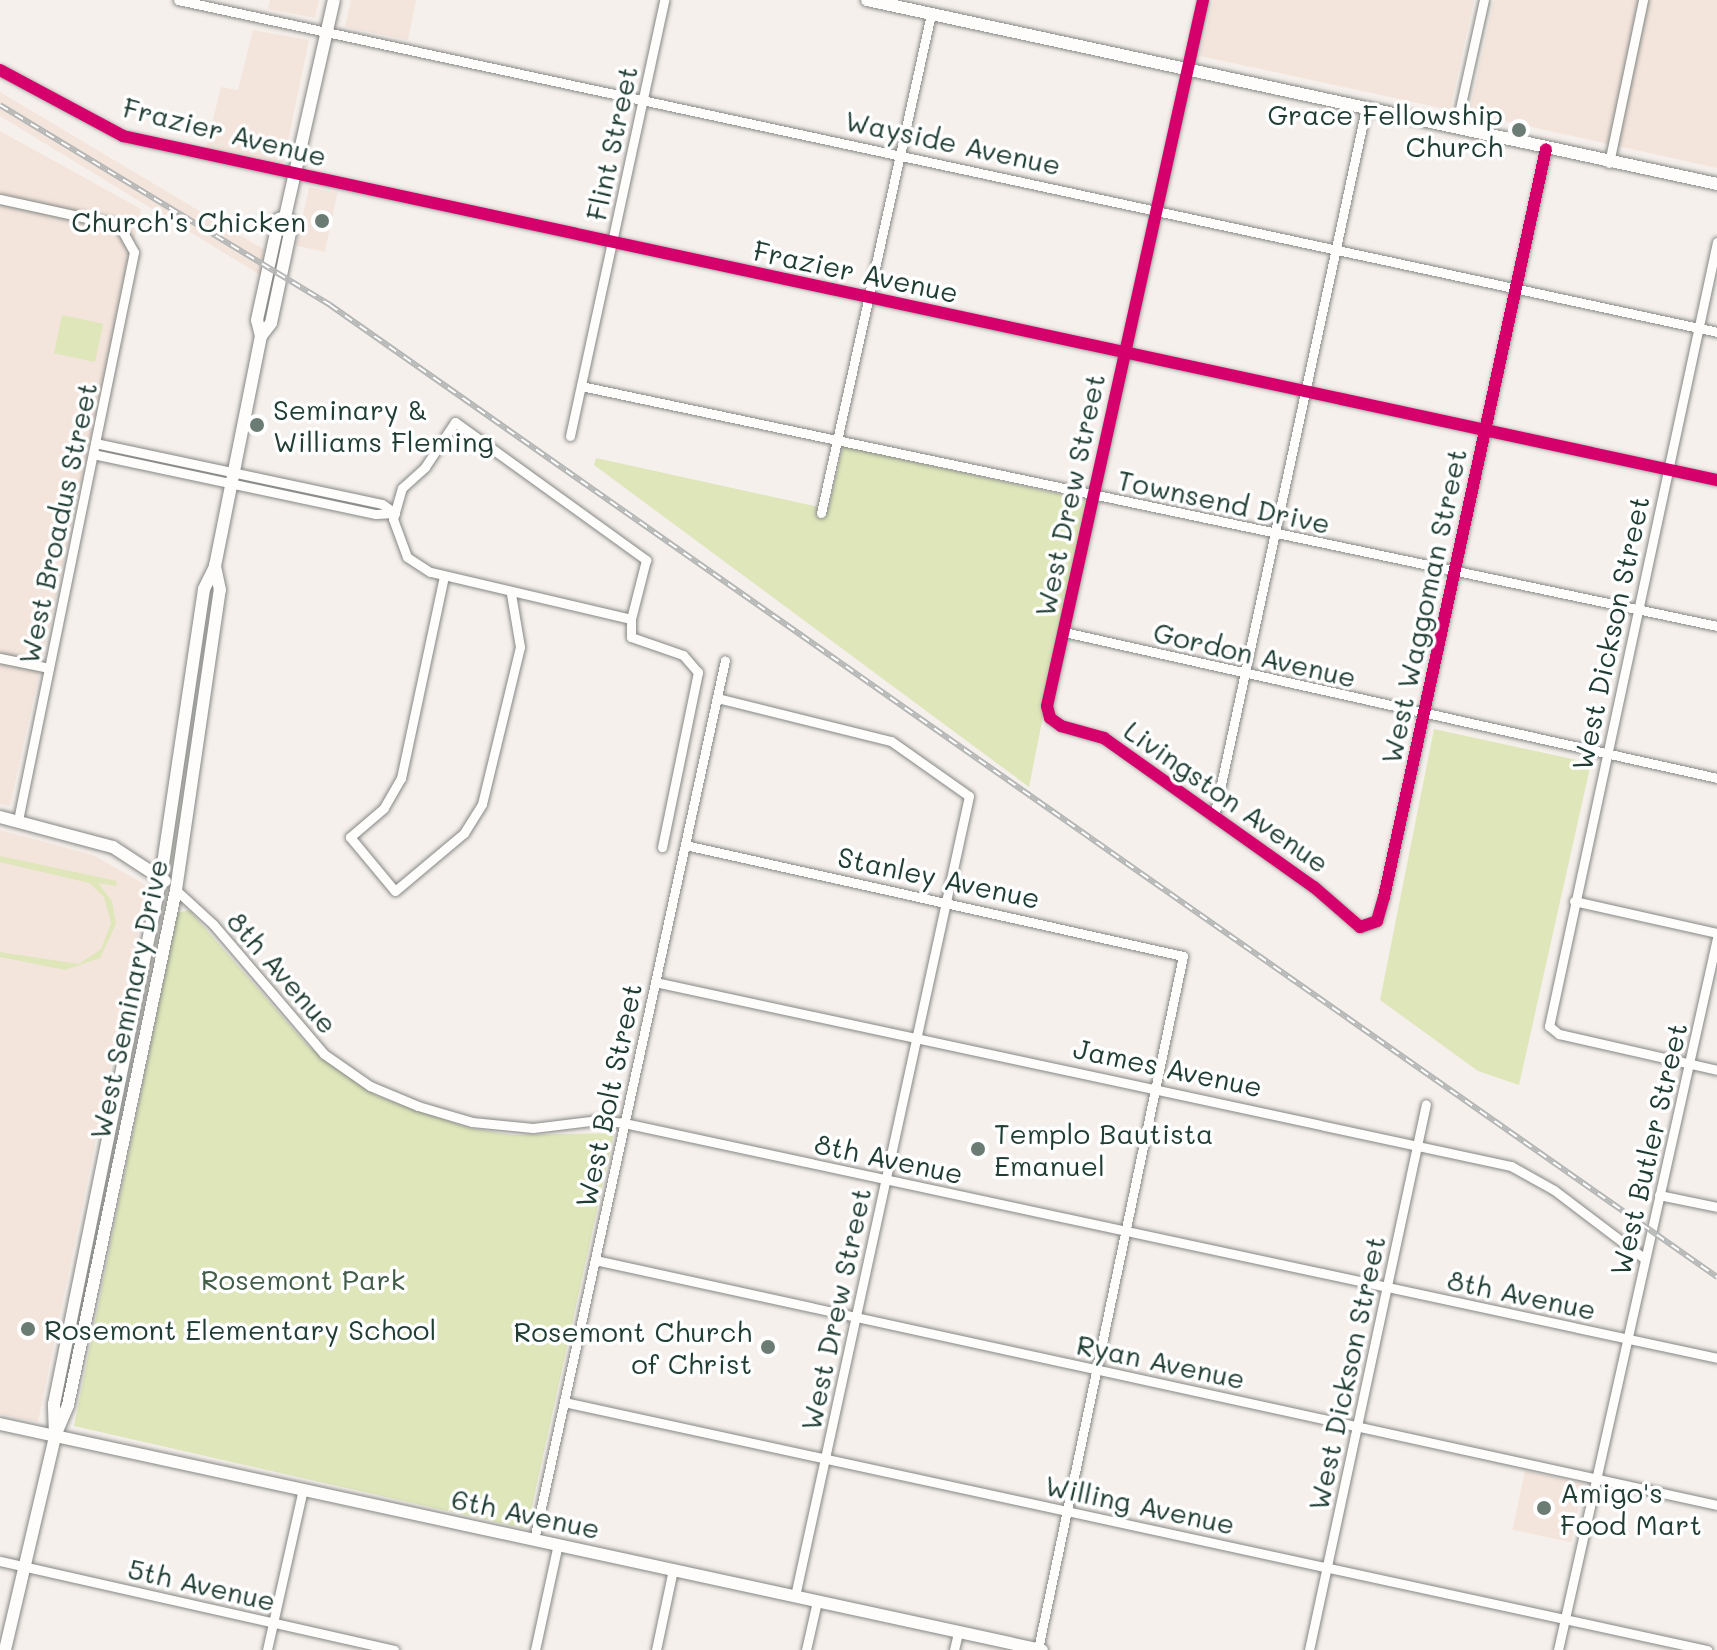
<!DOCTYPE html>
<style>
body{margin:0}
#map{position:relative;width:1717px;height:1650px;overflow:hidden;background:#f6f0ec;font-family:Mali,sans-serif}
div>[style]{position:absolute}
.built>*{inset:0;background:#f4e5dc;transform-origin:0 0}
.green>*{inset:0;background:#dee6ba;transform-origin:0 0}
.roads{filter:drop-shadow(0 0 2px #858885) drop-shadow(0 0 2px #858885)}
.street>*{height:9px;margin:-4.5px;padding:0 4.5px;transform-origin:4.5px;border-radius:4.5px;background:#fefdfc}
.secondary>*{height:12px;margin:-6px;padding:0 6px;transform-origin:6px;border-radius:6px;background:#fefdfc}
.rail>*{height:6px;margin-top:-3px;transform-origin:0;background:repeating-linear-gradient(90deg,#fff 0 9px,#b5b7b6 0 18px);box-sizing:border-box;border-block:2px solid #b5b7b6}
.cycleway>*{height:12px;margin:-6px;padding:0 6px;transform-origin:6px;border-radius:6px;background:#d6006c}
.dots>*{width:22px;height:22px;translate:-50% -50%;box-sizing:border-box;border:4px solid #fff;border-radius:50%}
span{translate:-50% -50%;white-space:nowrap;text-align:center;line-height:1.15;-webkit-text-stroke:7px #fff;paint-order:stroke}
.poi-label{font-size:28px;color:#1f3d34}
.right{translate:-100% -50%;text-align:right}
.left{translate:0 -50%;text-align:left}
.street-label{font-size:28px;color:#1f3d34}
.park-label{font-size:28px;color:#415d47}
</style>
<div id="map">
<div class="built">
<div style="clip-path:polygon(270px 0,319px 0,315px 18px,268px 9px)"></div>
<div style="clip-path:polygon(351px 0,416px 0,408px 40px,345px 27px)"></div>
<div style="clip-path:polygon(1213px 0,1474px 0,1450px 110px,1200px 56px)"></div>
<div style="clip-path:polygon(1494px 0,1717px 0,1717px 168px,1469px 113px)"></div>
<div style="clip-path:polygon(253px 30px,309px 40px,284px 161px,279px 163px,206px 148px,221px 87px,238px 90px)"></div>
<div style="clip-path:polygon(0 92px,265px 250px,262px 276px,0 116px)"></div>
<div style="clip-path:polygon(0 131px,141px 209px,10px 806px,0 804px)"></div>
<div style="left:309px;top:187px;width:29px;height:60px;rotate:12deg"></div>
<div style="clip-path:polygon(0 830px,93px 855px,148px 886px,38px 1422px,0 1414px)"></div>
<div style="left:1525px;top:1471px;width:60px;height:60px;rotate:12deg"></div>
</div>
<div class="green">
<div style="left:62px;top:315px;width:42px;height:39px;rotate:12deg"></div>
<div style="clip-path:polygon(843px 446px,1086px 500px,1029px 787px,594px 465px,596px 458px,828px 509px)"></div>
<div style="clip-path:polygon(1434px 729px,1591px 763px,1519px 1085px,1478px 1071px,1380px 1000px)"></div>
<div style="clip-path:polygon(0 856px,117px 881px,116px 886px,98px 883px,112px 901px,116px 924px,100px 958px,65px 970px,0 957px,0 952px,79px 964px,101px 949px,111px 923px,104px 897px,89px 883px,0 862px)"></div>
<div style="clip-path:polygon(189px 910px,308px 1046px,377px 1096px,469px 1128px,514px 1135px,614px 1133px,527px 1529px,74px 1426px,177px 913px)"></div>
</div>
<div class="roads">
<div class="street">
<div style="left:178px;top:0;width:1574px;rotate:12.17deg"></div>
<div style="left:1203px;top:0;width:723px;rotate:102.46deg"></div>
<div style="left:1047px;top:706px;width:12px;rotate:76deg"></div>
<div style="left:1050px;top:718px;width:14px;rotate:36deg"></div>
<div style="left:1061px;top:726px;width:45px;rotate:15.6deg"></div>
<div style="left:1104px;top:738px;width:257px;rotate:35.4deg"></div>
<div style="left:1314px;top:887px;width:61px;rotate:41deg"></div>
<div style="left:1360px;top:927px;width:18px;rotate:-19deg"></div>
<div style="left:1377px;top:921px;width:25px;rotate:-74deg"></div>
<div style="left:1384px;top:897px;width:765px;rotate:-77.78deg"></div>
<div style="left:0;top:70px;width:140px;rotate:28.2deg"></div>
<div style="left:123px;top:136px;width:1631px;rotate:12.18deg"></div>
<div style="left:1456px;top:127px;width:130px;rotate:-77.6deg"></div>
<div style="left:1609px;top:163px;width:167px;rotate:-78.2deg"></div>
<div style="left:0;top:199px;width:122px;rotate:12.3deg"></div>
<div style="left:119px;top:225px;width:31px;rotate:61deg"></div>
<div style="left:134px;top:252px;width:580px;rotate:101.54deg"></div>
<div style="left:1717px;top:242px;width:802px;rotate:102.09deg"></div>
<div style="left:1549px;top:1026px;width:13px;rotate:39deg"></div>
<div style="left:1559px;top:1034px;width:162px;rotate:12.8deg"></div>
<div style="left:581px;top:386px;width:1161px;rotate:11.93deg"></div>
<div style="left:570px;top:436px;width:446px;rotate:-77.8deg"></div>
<div style="left:95px;top:443px;width:293px;rotate:12deg"></div>
<div style="left:382px;top:504px;width:16px;rotate:35deg"></div>
<div style="left:93px;top:454px;width:289px;rotate:12deg"></div>
<div style="left:376px;top:514px;width:19px;rotate:-3deg"></div>
<div style="left:821px;top:513px;width:511px;rotate:-77.57deg"></div>
<div style="left:444px;top:576px;width:207px;rotate:102deg"></div>
<div style="left:401px;top:778px;width:34px;rotate:120deg"></div>
<div style="left:384px;top:808px;width:45px;rotate:139.5deg"></div>
<div style="left:350px;top:837px;width:70px;rotate:50.2deg"></div>
<div style="left:395px;top:891px;width:90px;rotate:-40deg"></div>
<div style="left:464px;top:833px;width:34px;rotate:-58deg"></div>
<div style="left:482px;top:804px;width:162px;rotate:-76.4deg"></div>
<div style="left:520px;top:647px;width:54px;rotate:-99.6deg"></div>
<div style="left:631px;top:619px;width:206px;rotate:-166.8deg"></div>
<div style="left:430px;top:572px;width:27px;rotate:-147deg"></div>
<div style="left:407px;top:557px;width:40px;rotate:-110.2deg"></div>
<div style="left:393px;top:519px;width:32px;rotate:-74deg"></div>
<div style="left:402px;top:488px;width:31px;rotate:-42deg"></div>
<div style="left:425px;top:467px;width:54px;rotate:-56.3deg"></div>
<div style="left:455px;top:422px;width:236px;rotate:35.8deg"></div>
<div style="left:646px;top:560px;width:61px;rotate:104.3deg"></div>
<div style="left:631px;top:619px;width:18px;rotate:90deg"></div>
<div style="left:631px;top:637px;width:55px;rotate:19.1deg"></div>
<div style="left:683px;top:655px;width:23px;rotate:49deg"></div>
<div style="left:698px;top:672px;width:179px;rotate:101.6deg"></div>
<div style="left:1064px;top:632px;width:669px;rotate:12.6deg"></div>
<div style="left:0;top:658px;width:50px;rotate:11.5deg"></div>
<div style="left:717px;top:698px;width:179px;rotate:13.9deg"></div>
<div style="left:891px;top:741px;width:95px;rotate:35.2deg"></div>
<div style="left:969px;top:796px;width:819px;rotate:102.27deg"></div>
<div style="left:1214px;top:817px;width:725px;rotate:-77.9deg"></div>
<div style="left:685px;top:845px;width:510px;rotate:12.57deg"></div>
<div style="left:1183px;top:956px;width:708px;rotate:101.82deg"></div>
<div style="left:176px;top:890px;width:50px;rotate:42.6deg"></div>
<div style="left:213px;top:924px;width:171px;rotate:49.5deg"></div>
<div style="left:324px;top:1054px;width:56px;rotate:34.8deg"></div>
<div style="left:370px;top:1086px;width:52px;rotate:22.6deg"></div>
<div style="left:418px;top:1106px;width:56px;rotate:16.5deg"></div>
<div style="left:472px;top:1122px;width:61px;rotate:5.6deg"></div>
<div style="left:533px;top:1128px;width:66px;rotate:-6.9deg"></div>
<div style="left:599px;top:1120px;width:25px;rotate:7deg"></div>
<div style="left:624px;top:1123px;width:1118px;rotate:12.13deg"></div>
<div style="left:1574px;top:901px;width:147px;rotate:12.6deg"></div>
<div style="left:655px;top:982px;width:876px;rotate:12.13deg"></div>
<div style="left:1511px;top:1166px;width:49px;rotate:29.2deg"></div>
<div style="left:1554px;top:1190px;width:114px;rotate:37.2deg"></div>
<div style="left:1659px;top:1195px;width:59px;rotate:11.7deg"></div>
<div style="left:595px;top:1260px;width:1148px;rotate:12.32deg"></div>
<div style="left:564px;top:1402px;width:1170px;rotate:12.24deg"></div>
<div style="left:534px;top:1540px;width:900px;rotate:-77.75deg"></div>
<div style="left:0;top:1561px;width:404px;rotate:12.7deg"></div>
<div style="left:267px;top:1650px;width:165px;rotate:-77.4deg"></div>
<div style="left:535px;top:1650px;width:108px;rotate:-77.8deg"></div>
<div style="left:656px;top:1650px;width:83px;rotate:-78.1deg"></div>
<div style="left:806px;top:1650px;width:50px;rotate:-77.3deg"></div>
<div style="left:954px;top:1650px;width:18px;rotate:-77deg"></div>
<div style="left:1309px;top:1650px;width:558px;rotate:-77.91deg"></div>
<div style="left:1558px;top:1650px;width:730px;rotate:-77.41deg"></div>
</div>
<div class="secondary">
<div style="left:867px;top:0;width:870px;rotate:12.21deg"></div>
<div style="left:261px;top:336px;width:16px;rotate:-104deg"></div>
<div style="left:257px;top:320px;width:103px;rotate:-77.7deg"></div>
<div style="left:279px;top:219px;width:6px;rotate:-18deg"></div>
<div style="left:285px;top:217px;width:222px;rotate:-77.3deg"></div>
<div style="left:0;top:817px;width:117px;rotate:14.9deg"></div>
<div style="left:113px;top:847px;width:62px;rotate:33.2deg"></div>
<div style="left:0;top:1424px;width:1066px;rotate:12.24deg"></div>
<div style="left:55px;top:1436px;width:32px;rotate:-92deg"></div>
<div style="left:54px;top:1404px;width:538px;rotate:-78.52deg"></div>
<div style="left:161px;top:877px;width:291px;rotate:-81.5deg"></div>
<div style="left:204px;top:589px;width:25px;rotate:-64deg"></div>
<div style="left:215px;top:566px;width:235px;rotate:-78.7deg"></div>
<div style="left:261px;top:336px;width:16px;rotate:-52deg"></div>
<div style="left:271px;top:323px;width:102px;rotate:-78.1deg"></div>
<div style="left:292px;top:223px;width:9px;rotate:-139deg"></div>
<div style="left:5px;top:1650px;width:220px;rotate:-76.8deg"></div>
<div style="left:55px;top:1436px;width:34px;rotate:-67deg"></div>
<div style="left:68px;top:1405px;width:526px;rotate:-78.16deg"></div>
<div style="left:176px;top:890px;width:303px;rotate:-81.7deg"></div>
<div style="left:220px;top:590px;width:25px;rotate:-102deg"></div>
</div>
</div>
<div class="rail">
<div style="left:0;top:105px;width:386px;rotate:31.2deg"></div>
<div style="left:330px;top:305px;width:1694px;rotate:35.02deg"></div>
</div>
<div class="cycleway">
<div style="left:1203px;top:0;width:723px;rotate:102.46deg"></div>
<div style="left:1047px;top:706px;width:12px;rotate:76deg"></div>
<div style="left:1050px;top:718px;width:14px;rotate:36deg"></div>
<div style="left:1061px;top:726px;width:45px;rotate:15.6deg"></div>
<div style="left:1104px;top:738px;width:257px;rotate:35.4deg"></div>
<div style="left:1314px;top:887px;width:61px;rotate:41deg"></div>
<div style="left:1360px;top:927px;width:18px;rotate:-19deg"></div>
<div style="left:1377px;top:921px;width:25px;rotate:-74deg"></div>
<div style="left:1384px;top:897px;width:765px;rotate:-77.78deg"></div>
<div style="left:0;top:70px;width:140px;rotate:28.2deg"></div>
<div style="left:123px;top:136px;width:1631px;rotate:12.18deg"></div>
</div>
<div class="dots">
<div style="left:1519px;top:130px;background:#6a7c74"></div>
<div style="left:322px;top:221px;background:#6a7c74"></div>
<div style="left:257px;top:425px;background:#6a7c74"></div>
<div style="left:978px;top:1149px;background:#6a7c74"></div>
<div style="left:28px;top:1329px;background:#6a7c74"></div>
<div style="left:768px;top:1347px;background:#6a7c74"></div>
<div style="left:1544px;top:1508px;background:#6a7c74"></div>
</div>
<div class="poi-label">
<span class="right" style="left:1503px;top:130px">Grace Fellowship<br>Church</span>
<span class="right" style="left:306px;top:221px">Church's Chicken</span>
<span class="left" style="left:273px;top:425px">Seminary &amp;<br>Williams Fleming</span>
<span class="left" style="left:994px;top:1149px">Templo Bautista<br>Emanuel</span>
<span class="left" style="left:44px;top:1329px">Rosemont Elementary School</span>
<span class="right" style="left:752px;top:1347px">Rosemont Church<br>of Christ</span>
<span class="left" style="left:1560px;top:1508px">Amigo's<br>Food Mart</span>
</div>
<div class="street-label">
<span style="left:225px;top:131px;rotate:14deg">Frazier Avenue</span>
<span style="left:953px;top:142px;rotate:12deg">Wayside Avenue</span>
<span style="left:611px;top:143px;rotate:-78deg">Flint Street</span>
<span style="left:856px;top:271px;rotate:12deg">Frazier Avenue</span>
<span style="left:1069px;top:495px;rotate:-78deg">West Drew Street</span>
<span style="left:1224px;top:501px;rotate:12deg">Townsend Drive</span>
<span style="left:57px;top:523px;rotate:-78deg">West Broadus Street</span>
<span style="left:1423px;top:606px;rotate:-78deg">West Waggoman Street</span>
<span style="left:1610px;top:633px;rotate:-78deg">West Dickson Street</span>
<span style="left:1255px;top:654px;rotate:13deg">Gordon Avenue</span>
<span style="left:1227px;top:796px;rotate:35deg">Livingston Avenue</span>
<span style="left:939px;top:877px;rotate:12deg">Stanley Avenue</span>
<span style="left:283px;top:972px;rotate:49deg">8th Avenue</span>
<span style="left:128px;top:999px;rotate:-78deg">West Seminary Drive</span>
<span style="left:1168px;top:1067px;rotate:12deg">James Avenue</span>
<span style="left:608px;top:1095px;rotate:-78deg">West Bolt Street</span>
<span style="left:1648px;top:1149px;rotate:-77deg">West Butler Street</span>
<span style="left:889px;top:1158px;rotate:12deg">8th Avenue</span>
<span style="left:1522px;top:1294px;rotate:12deg">8th Avenue</span>
<span style="left:835px;top:1309px;rotate:-78deg">West Drew Street</span>
<span style="left:1161px;top:1361px;rotate:12deg">Ryan Avenue</span>
<span style="left:1346px;top:1373px;rotate:-78deg">West Dickson Street</span>
<span style="left:1140px;top:1504px;rotate:12deg">Willing Avenue</span>
<span style="left:526px;top:1513px;rotate:12deg">6th Avenue</span>
<span style="left:202px;top:1584px;rotate:13deg">5th Avenue</span>
</div>
<div class="park-label">
<span style="left:303px;top:1279px">Rosemont Park</span>
</div>
</div>
